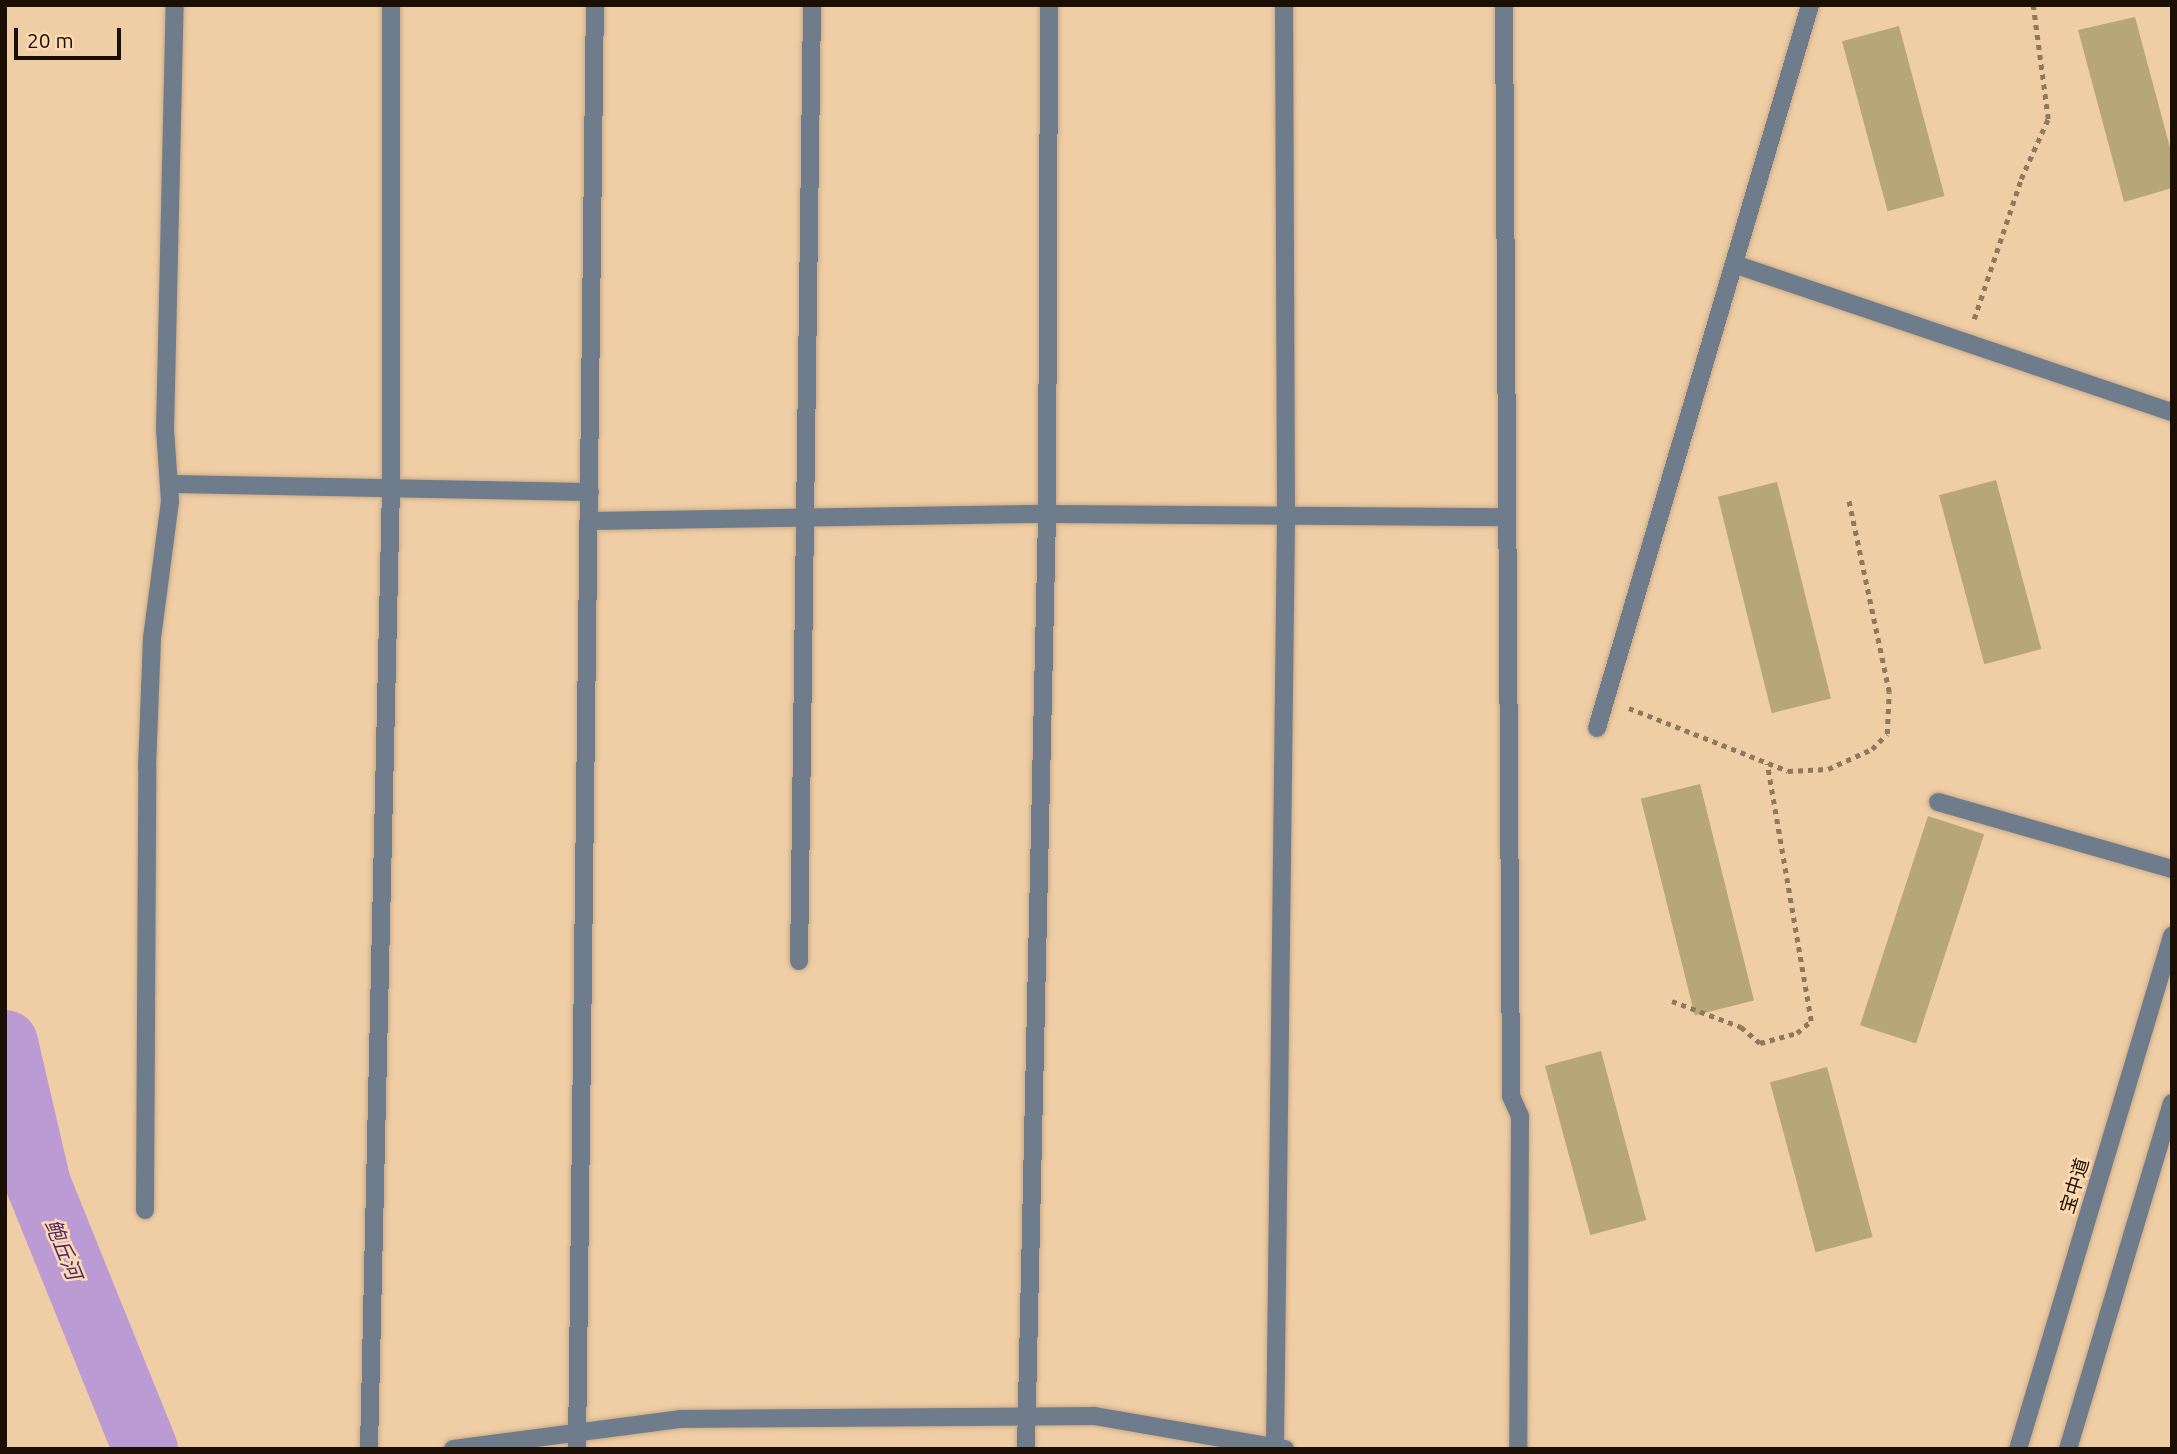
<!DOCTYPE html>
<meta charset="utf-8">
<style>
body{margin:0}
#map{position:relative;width:2177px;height:1454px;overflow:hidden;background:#efcda5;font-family:Ubuntu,"Noto Sans SC",sans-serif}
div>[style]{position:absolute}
.river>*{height:65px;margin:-32.5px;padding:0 32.5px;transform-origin:32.5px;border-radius:32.5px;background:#bc9bd4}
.building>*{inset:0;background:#b6a678;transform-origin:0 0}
.path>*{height:4.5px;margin-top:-2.25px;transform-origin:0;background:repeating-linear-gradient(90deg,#8f785c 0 5px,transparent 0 10px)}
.roads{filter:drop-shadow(0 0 2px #c9ab88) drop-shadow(0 0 2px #c9ab88)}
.minor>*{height:18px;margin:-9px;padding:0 9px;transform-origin:9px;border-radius:9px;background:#6e7c8c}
span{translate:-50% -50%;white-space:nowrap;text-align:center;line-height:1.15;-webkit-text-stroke:5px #fcdab2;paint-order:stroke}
.street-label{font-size:19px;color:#1a0f02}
.water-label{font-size:21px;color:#52286c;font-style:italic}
.frame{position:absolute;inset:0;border:7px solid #1a0f02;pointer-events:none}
.scale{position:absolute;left:14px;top:28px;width:107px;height:32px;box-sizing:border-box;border:4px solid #1a0f02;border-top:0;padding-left:9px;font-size:21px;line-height:24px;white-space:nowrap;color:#1a0f02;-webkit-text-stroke:5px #fcdab2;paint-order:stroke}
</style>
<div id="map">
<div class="river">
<div style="left:5px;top:1042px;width:146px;rotate:76.9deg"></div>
<div style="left:38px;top:1184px;width:286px;rotate:68deg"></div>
</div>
<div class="building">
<div style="clip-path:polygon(2135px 17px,2172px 155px,2172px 188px,2124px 202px,2078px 30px)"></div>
<div style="left:1899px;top:26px;width:176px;height:59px;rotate:75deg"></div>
<div style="left:1996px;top:480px;width:175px;height:59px;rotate:75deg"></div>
<div style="left:1777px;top:482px;width:223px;height:61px;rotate:76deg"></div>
<div style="left:1700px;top:784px;width:223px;height:61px;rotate:76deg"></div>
<div style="left:1928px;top:816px;width:59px;height:220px;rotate:18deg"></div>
<div style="left:1601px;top:1051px;width:175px;height:58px;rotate:75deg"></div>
<div style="left:1827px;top:1067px;width:176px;height:59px;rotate:75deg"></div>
</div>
<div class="path">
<div style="left:1974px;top:319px;width:148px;rotate:-71.4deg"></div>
<div style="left:2021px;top:179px;width:66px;rotate:-65.8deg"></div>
<div style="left:2048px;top:119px;width:115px;rotate:-97.5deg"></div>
<div style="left:1629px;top:708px;width:171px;rotate:21.6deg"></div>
<div style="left:1788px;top:771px;width:40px;rotate:-2.9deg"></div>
<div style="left:1828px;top:769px;width:48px;rotate:-24.4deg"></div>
<div style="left:1872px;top:749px;width:21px;rotate:-45deg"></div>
<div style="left:1887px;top:734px;width:42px;rotate:-87.3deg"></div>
<div style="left:1889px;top:692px;width:199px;rotate:-101.9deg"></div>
<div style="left:1672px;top:1001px;width:74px;rotate:20.6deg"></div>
<div style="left:1741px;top:1027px;width:25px;rotate:40deg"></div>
<div style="left:1760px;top:1043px;width:38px;rotate:-15deg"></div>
<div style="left:1797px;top:1033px;width:18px;rotate:-41deg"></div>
<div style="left:1811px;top:1021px;width:261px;rotate:-99.7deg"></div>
</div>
<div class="roads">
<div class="minor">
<div style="left:1504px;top:5px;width:1091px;rotate:89.63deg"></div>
<div style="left:1511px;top:1096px;width:22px;rotate:66deg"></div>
<div style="left:1520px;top:1116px;width:333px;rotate:90.3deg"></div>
<div style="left:1734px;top:264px;width:462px;rotate:18.7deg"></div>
<div style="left:169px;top:484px;width:421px;rotate:1.1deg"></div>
<div style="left:590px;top:521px;width:457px;rotate:-0.9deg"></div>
<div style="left:1047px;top:514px;width:460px;rotate:0.4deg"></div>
<div style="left:1597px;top:728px;width:754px;rotate:-73.58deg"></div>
<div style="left:1938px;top:802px;width:243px;rotate:16deg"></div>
<div style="left:799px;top:961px;width:956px;rotate:-89.22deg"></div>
<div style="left:145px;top:1210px;width:442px;rotate:-89.7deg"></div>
<div style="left:147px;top:768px;width:130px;rotate:-87.8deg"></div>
<div style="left:152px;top:638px;width:138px;rotate:-82.5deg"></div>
<div style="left:170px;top:501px;width:71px;rotate:-94deg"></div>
<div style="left:165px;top:430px;width:425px;rotate:-88.7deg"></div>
<div style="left:1275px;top:1447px;width:931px;rotate:-89.32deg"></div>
<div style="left:1286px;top:516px;width:511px;rotate:-90.22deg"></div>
<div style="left:369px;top:1449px;width:961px;rotate:-88.69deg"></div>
<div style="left:391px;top:488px;width:483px;rotate:-90deg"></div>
<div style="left:453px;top:1449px;width:229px;rotate:-7.5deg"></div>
<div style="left:680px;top:1419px;width:414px;rotate:-0.4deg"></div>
<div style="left:1094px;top:1416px;width:194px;rotate:9.8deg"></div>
<div style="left:577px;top:1449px;width:1444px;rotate:-89.29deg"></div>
<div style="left:1026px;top:1449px;width:935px;rotate:-88.71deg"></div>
<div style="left:1047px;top:514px;width:509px;rotate:-89.77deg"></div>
<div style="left:2018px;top:1449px;width:536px;rotate:-73.29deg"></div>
<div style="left:2068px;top:1449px;width:361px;rotate:-73.3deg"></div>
</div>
</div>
<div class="street-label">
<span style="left:2075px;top:1186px;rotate:-73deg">宝中道</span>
</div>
<div class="water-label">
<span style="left:64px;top:1249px;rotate:68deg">鲍丘河</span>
</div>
<div class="frame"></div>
<div class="scale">20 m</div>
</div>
